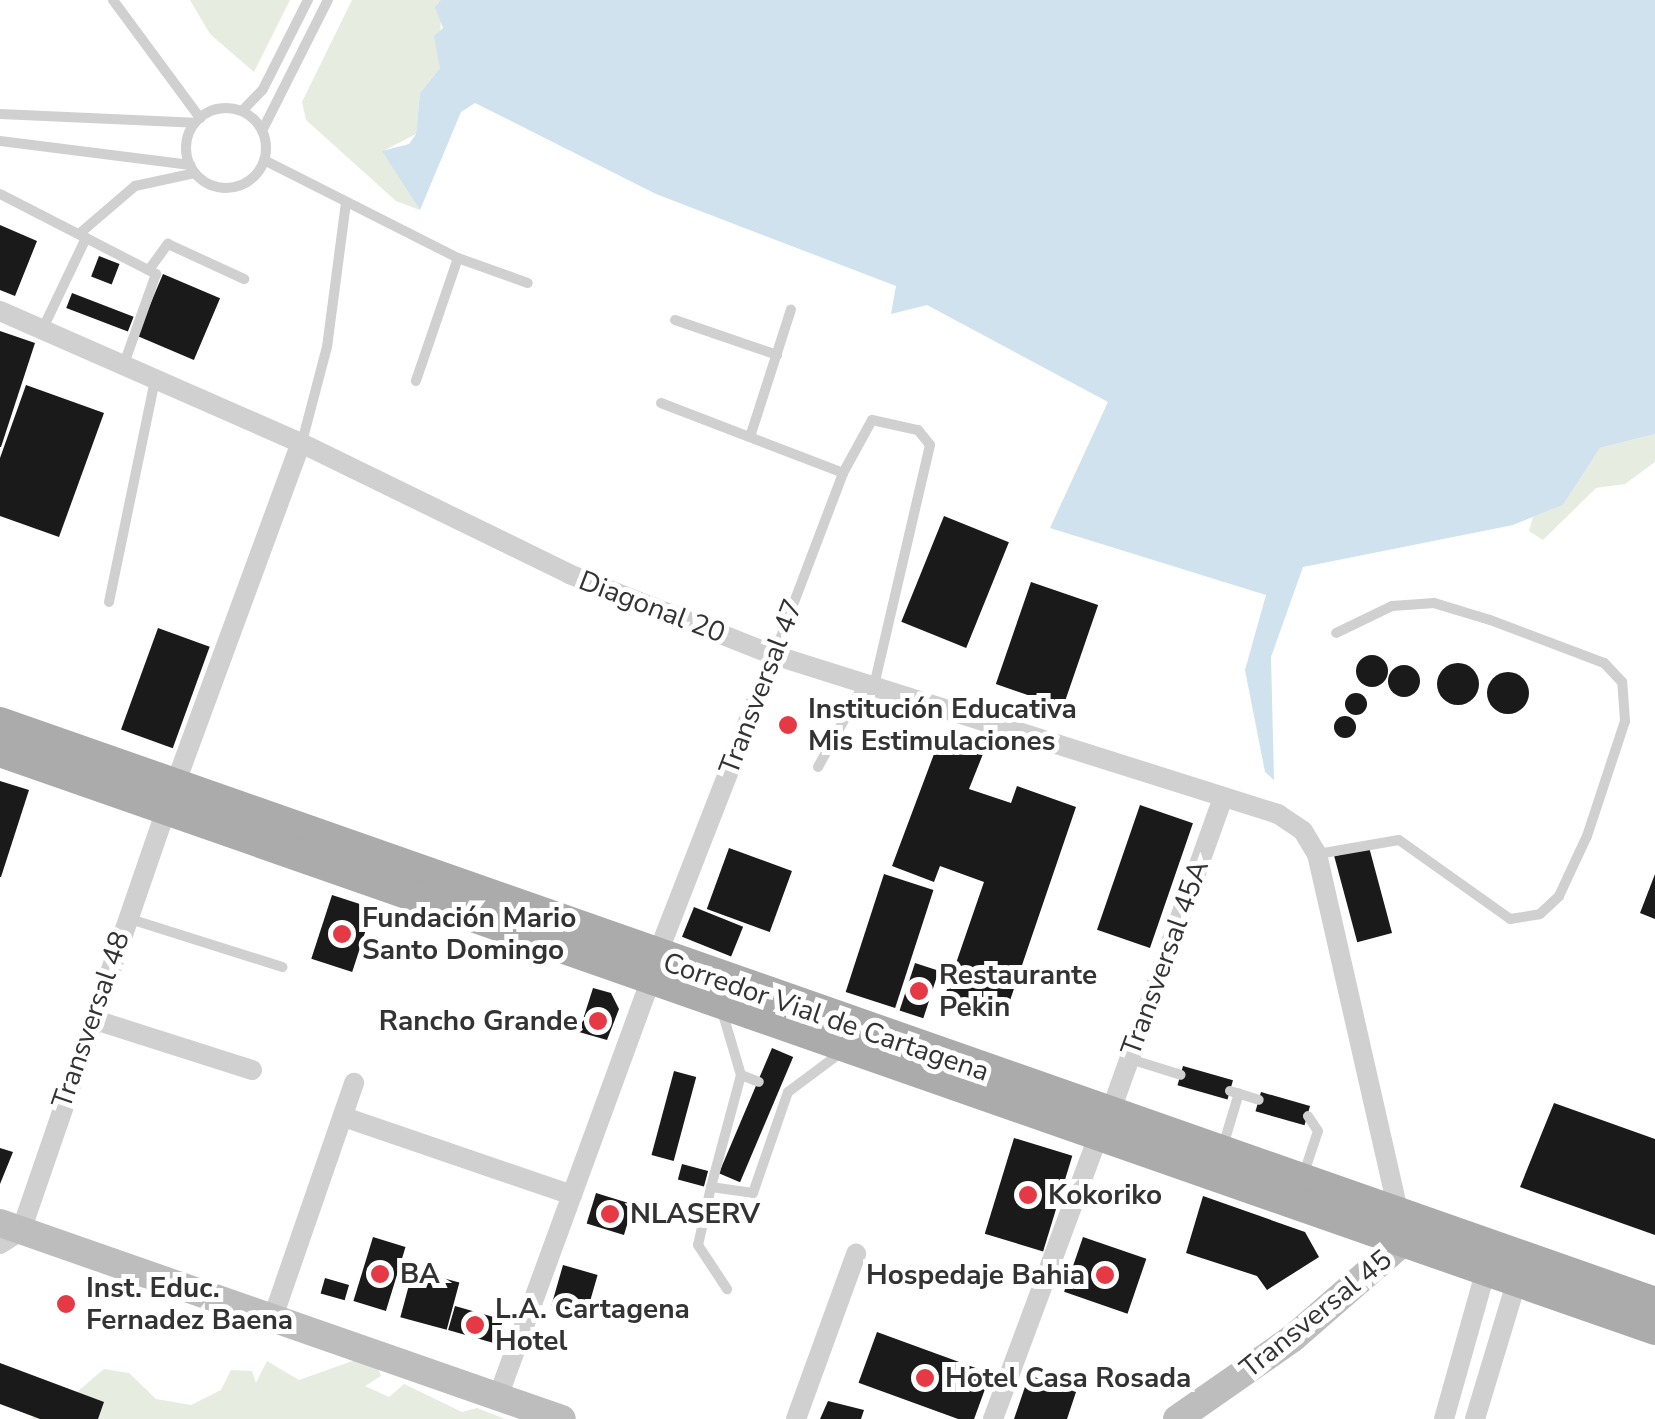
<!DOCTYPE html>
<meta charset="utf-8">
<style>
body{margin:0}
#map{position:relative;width:1655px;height:1419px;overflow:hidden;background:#fff;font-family:"Nunito Sans",sans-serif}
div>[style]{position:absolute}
.green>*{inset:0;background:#e6ecdf}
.water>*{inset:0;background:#cfe2ee}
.building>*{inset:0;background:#1a1a1a;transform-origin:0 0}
.round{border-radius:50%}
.lane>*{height:10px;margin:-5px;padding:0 5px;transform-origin:5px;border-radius:5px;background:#d0d0d0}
.lane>.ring{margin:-5px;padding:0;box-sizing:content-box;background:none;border:10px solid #d0d0d0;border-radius:50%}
.street>*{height:20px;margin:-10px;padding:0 10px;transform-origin:10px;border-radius:10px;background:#d0d0d0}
.secondary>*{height:28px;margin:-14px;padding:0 14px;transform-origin:14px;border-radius:14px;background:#bdbdbd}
.primary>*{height:32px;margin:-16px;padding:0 16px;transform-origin:16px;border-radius:16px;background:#ababab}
.dots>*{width:28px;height:28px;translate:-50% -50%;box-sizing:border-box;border:5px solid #fff;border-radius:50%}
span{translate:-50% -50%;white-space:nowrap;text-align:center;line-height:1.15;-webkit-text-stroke:10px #fff;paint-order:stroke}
.street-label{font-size:28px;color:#333}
.poi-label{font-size:28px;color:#333;font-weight:700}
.left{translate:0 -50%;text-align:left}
.right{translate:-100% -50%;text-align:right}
</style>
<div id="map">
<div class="green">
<div style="clip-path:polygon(190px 0,290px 0,254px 72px,210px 34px)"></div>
<div style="clip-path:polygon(352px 0,441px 0,440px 68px,420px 93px,416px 134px,383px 151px,420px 210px,396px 201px,306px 120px,302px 102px)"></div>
<div style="clip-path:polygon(1655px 434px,1655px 462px,1625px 484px,1596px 488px,1543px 540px,1529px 531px,1533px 517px,1563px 505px,1600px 448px)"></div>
<div style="clip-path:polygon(361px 1358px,376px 1362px,381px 1376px,365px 1386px,389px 1397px,404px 1384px,462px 1412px,477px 1408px,505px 1419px,29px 1419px,65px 1402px,104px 1369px,129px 1373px,156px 1399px,191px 1405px,221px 1390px,231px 1370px,252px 1371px,256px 1383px,267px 1361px,299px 1380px)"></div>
</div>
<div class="water">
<div style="clip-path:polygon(441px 0,1655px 0,1655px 434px,1600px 448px,1563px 505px,1513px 525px,1303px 567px,1271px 657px,1274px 780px,1265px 772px,1245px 670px,1266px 595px,1050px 528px,1108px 402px,927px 305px,891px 314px,896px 286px,656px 194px,475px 103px,461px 112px,420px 210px,382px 151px,409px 144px,416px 134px,420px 93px,440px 68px,434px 36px,443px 28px,435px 7px)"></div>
</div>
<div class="building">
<div style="clip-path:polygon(0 225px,37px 241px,15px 296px,0 290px)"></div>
<div style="left:99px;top:256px;width:22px;height:22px;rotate:21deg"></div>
<div style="left:163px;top:274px;width:62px;height:67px;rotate:23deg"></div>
<div style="left:72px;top:293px;width:66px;height:16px;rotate:21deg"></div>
<div style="clip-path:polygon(0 331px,35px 343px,1px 447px,0 447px)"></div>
<div style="clip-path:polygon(26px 385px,104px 413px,59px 537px,0 516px,0 458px)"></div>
<div style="left:944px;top:516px;width:70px;height:114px;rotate:22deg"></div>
<div style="left:1031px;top:582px;width:71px;height:108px;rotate:19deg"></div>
<div style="left:158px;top:628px;width:55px;height:108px;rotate:20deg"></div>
<div class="round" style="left:1356px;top:655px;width:32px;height:32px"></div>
<div class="round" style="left:1437px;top:663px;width:42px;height:42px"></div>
<div class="round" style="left:1388px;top:665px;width:32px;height:32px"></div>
<div class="round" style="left:1487px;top:672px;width:42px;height:42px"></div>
<div class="round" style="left:1345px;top:693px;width:22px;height:22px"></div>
<div class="round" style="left:1334px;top:716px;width:22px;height:22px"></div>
<div style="clip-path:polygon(940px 738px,983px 754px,969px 789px,1011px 803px,1017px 786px,1076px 807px,1004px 1018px,944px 998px,984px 882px,940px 866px,934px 882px,892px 866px)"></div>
<div style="clip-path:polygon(0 781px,29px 790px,1px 877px,0 877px)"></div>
<div style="left:1140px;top:805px;width:56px;height:132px;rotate:19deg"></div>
<div style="left:1369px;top:847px;width:89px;height:36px;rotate:75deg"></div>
<div style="left:729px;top:848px;width:67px;height:65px;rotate:20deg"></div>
<div style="left:884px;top:874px;width:52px;height:124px;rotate:18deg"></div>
<div style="clip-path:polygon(1655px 874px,1655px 919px,1640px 913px)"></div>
<div style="left:332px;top:895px;width:43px;height:67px;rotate:18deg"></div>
<div style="left:694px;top:907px;width:53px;height:32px;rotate:22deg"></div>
<div style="left:915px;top:963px;width:25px;height:50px;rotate:18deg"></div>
<div style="clip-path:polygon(593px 988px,611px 993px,619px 1009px,607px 1040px,579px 1032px)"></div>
<div style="left:772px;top:1048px;width:23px;height:136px;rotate:23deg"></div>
<div style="left:1183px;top:1066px;width:52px;height:20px;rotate:16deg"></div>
<div style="left:674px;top:1071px;width:23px;height:87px;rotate:15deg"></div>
<div style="left:1261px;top:1092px;width:51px;height:20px;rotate:16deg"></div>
<div style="clip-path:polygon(1554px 1103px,1655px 1139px,1655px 1235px,1520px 1187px)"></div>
<div style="left:1014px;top:1138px;width:61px;height:100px;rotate:17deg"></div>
<div style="clip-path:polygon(0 1148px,13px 1152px,0 1184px)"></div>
<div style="left:682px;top:1164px;width:27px;height:16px;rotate:15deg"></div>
<div style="left:596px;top:1193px;width:39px;height:32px;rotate:17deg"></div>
<div style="clip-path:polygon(1203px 1196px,1305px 1232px,1319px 1257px,1267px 1290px,1257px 1276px,1186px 1253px)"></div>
<div style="left:373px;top:1237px;width:34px;height:67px;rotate:17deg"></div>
<div style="left:1083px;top:1237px;width:67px;height:58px;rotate:19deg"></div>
<div style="left:563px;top:1265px;width:36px;height:42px;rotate:16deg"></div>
<div style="left:413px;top:1270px;width:48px;height:49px;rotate:15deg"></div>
<div style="left:325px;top:1278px;width:25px;height:16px;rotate:16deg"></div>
<div style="left:455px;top:1306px;width:50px;height:25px;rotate:16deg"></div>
<div style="left:877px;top:1332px;width:121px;height:54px;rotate:20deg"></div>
<div style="clip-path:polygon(0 1363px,104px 1402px,98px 1419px,40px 1419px,0 1404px)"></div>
<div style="clip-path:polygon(1029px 1375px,1076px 1392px,1067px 1419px,1014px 1419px)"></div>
<div style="clip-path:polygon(828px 1401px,864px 1410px,861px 1419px,820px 1419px)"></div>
</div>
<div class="lane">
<div style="left:113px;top:0;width:147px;rotate:53.6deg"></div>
<div class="ring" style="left:186px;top:108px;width:70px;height:70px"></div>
<div style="left:242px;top:111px;width:30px;rotate:-46deg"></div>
<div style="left:263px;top:89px;width:100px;rotate:-63.2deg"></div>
<div style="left:0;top:114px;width:195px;rotate:2.6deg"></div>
<div style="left:262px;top:131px;width:147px;rotate:-63.3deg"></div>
<div style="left:0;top:141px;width:192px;rotate:7.2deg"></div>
<div style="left:264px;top:160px;width:217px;rotate:26.8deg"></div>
<div style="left:458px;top:258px;width:130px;rotate:108.9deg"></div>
<div style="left:0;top:194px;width:97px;rotate:27.1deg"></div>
<div style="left:86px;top:238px;width:100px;rotate:115.5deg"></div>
<div style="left:79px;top:234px;width:74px;rotate:-40.6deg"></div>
<div style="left:135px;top:186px;width:61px;rotate:-12.2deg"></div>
<div style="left:86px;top:238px;width:79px;rotate:27.2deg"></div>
<div style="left:156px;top:274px;width:96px;rotate:109.6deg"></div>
<div style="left:458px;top:258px;width:74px;rotate:19.7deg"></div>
<div style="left:151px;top:267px;width:29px;rotate:-54deg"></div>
<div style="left:168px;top:244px;width:84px;rotate:24.7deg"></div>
<div style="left:675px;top:320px;width:108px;rotate:18.9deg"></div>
<div style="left:661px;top:403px;width:195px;rotate:21deg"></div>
<div style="left:750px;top:437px;width:134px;rotate:-72.2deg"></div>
<div style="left:302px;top:442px;width:98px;rotate:-75.3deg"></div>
<div style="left:327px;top:347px;width:145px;rotate:-82.5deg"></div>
<div style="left:109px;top:602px;width:227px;rotate:-78.3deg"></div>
<div style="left:774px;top:655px;width:195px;rotate:-69.2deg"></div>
<div style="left:843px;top:473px;width:60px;rotate:-61.3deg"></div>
<div style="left:872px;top:420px;width:47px;rotate:12.3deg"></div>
<div style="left:918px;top:430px;width:19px;rotate:51deg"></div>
<div style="left:930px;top:445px;width:247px;rotate:103.1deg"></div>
<div style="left:818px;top:767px;width:95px;rotate:-61deg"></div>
<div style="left:1318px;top:854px;width:82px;rotate:-9.8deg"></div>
<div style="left:1399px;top:840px;width:136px;rotate:35.4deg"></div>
<div style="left:1510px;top:919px;width:30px;rotate:-9deg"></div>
<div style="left:1540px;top:914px;width:26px;rotate:-43deg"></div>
<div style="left:1559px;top:896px;width:66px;rotate:-65deg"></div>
<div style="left:1587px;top:836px;width:121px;rotate:-71.7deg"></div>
<div style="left:1625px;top:721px;width:39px;rotate:-94deg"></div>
<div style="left:1622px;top:682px;width:26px;rotate:-133deg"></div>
<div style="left:1604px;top:663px;width:122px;rotate:-159.3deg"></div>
<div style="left:1490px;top:620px;width:59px;rotate:-163.1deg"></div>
<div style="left:1434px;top:603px;width:42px;rotate:175.9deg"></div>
<div style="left:1392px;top:606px;width:62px;rotate:154.3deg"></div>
<div style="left:127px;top:918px;width:163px;rotate:17.5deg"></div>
<div style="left:722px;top:1011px;width:67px;rotate:73.5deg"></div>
<div style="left:741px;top:1075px;width:116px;rotate:105deg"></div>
<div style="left:711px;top:1187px;width:42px;rotate:8.1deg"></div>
<div style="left:753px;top:1193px;width:107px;rotate:-70.9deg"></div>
<div style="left:788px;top:1092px;width:69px;rotate:-36.7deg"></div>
<div style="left:1130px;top:1059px;width:53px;rotate:17.4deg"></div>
<div style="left:741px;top:1075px;width:19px;rotate:21deg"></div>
<div style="left:1230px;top:1091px;width:30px;rotate:17deg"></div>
<div style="left:1223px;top:1146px;width:55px;rotate:-73.2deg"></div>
<div style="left:1304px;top:1173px;width:44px;rotate:-71.6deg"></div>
<div style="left:1318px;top:1131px;width:18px;rotate:-124deg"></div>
<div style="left:711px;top:1187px;width:59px;rotate:102.6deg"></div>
<div style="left:698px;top:1245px;width:53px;rotate:56.6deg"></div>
</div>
<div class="street">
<div style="left:0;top:311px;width:329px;rotate:23.7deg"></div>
<div style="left:301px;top:443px;width:298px;rotate:26deg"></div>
<div style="left:569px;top:574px;width:220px;rotate:21.6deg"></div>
<div style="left:774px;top:655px;width:528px;rotate:17.51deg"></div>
<div style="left:1278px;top:814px;width:30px;rotate:34deg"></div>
<div style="left:1303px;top:831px;width:27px;rotate:59deg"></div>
<div style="left:1317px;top:854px;width:370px;rotate:77.2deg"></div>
<div style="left:176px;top:782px;width:361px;rotate:-69.8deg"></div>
<div style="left:656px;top:958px;width:325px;rotate:-68.7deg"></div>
<div style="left:92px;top:1019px;width:168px;rotate:17.7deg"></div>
<div style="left:1109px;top:1116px;width:336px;rotate:-70.3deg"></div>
<div style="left:344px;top:1117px;width:241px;rotate:18.9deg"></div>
<div style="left:0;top:1244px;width:25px;rotate:-32deg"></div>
<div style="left:21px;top:1231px;width:444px;rotate:-71deg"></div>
<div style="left:272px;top:1320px;width:251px;rotate:-70.9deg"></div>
<div style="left:498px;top:1397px;width:442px;rotate:-69.9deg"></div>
<div style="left:796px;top:1419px;width:176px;rotate:-70deg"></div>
<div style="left:993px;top:1419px;width:301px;rotate:-69.6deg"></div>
<div style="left:1444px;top:1419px;width:155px;rotate:-74.3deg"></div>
<div style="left:1475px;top:1419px;width:145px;rotate:-73.2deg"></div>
</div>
<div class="secondary">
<div style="left:0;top:1223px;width:595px;rotate:19.23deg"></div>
<div style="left:1177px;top:1419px;width:141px;rotate:-34.9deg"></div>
<div style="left:1293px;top:1338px;width:147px;rotate:-41.1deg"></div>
</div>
<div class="primary">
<div style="left:0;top:723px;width:1754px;rotate:19.31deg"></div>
<div style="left:0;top:751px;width:1753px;rotate:19.25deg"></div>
</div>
<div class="dots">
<div style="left:788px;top:725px;background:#e63946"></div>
<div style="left:342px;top:934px;background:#e63946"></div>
<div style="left:919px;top:991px;background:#e63946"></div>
<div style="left:598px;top:1021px;background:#e63946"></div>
<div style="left:1028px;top:1195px;background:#e63946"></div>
<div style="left:610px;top:1214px;background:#e63946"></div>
<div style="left:380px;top:1274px;background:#e63946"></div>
<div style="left:1105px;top:1275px;background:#e63946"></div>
<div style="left:66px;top:1304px;background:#e63946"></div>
<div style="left:475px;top:1325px;background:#e63946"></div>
<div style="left:925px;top:1378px;background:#e63946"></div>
</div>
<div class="street-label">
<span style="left:652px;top:607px;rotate:21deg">Diagonal 20</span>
<span style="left:761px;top:687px;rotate:-69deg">Transversal 47</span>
<span style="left:1165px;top:958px;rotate:-70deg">Transversal 45A</span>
<span style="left:826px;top:1017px;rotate:19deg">Corredor Vial de Cartagena</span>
<span style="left:91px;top:1020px;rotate:-71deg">Transversal 48</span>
<span style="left:1316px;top:1314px;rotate:-39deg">Transversal 45</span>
</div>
<div class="poi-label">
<span class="left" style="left:808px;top:725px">Institución Educativa<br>Mis Estimulaciones</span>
<span class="left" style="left:362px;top:934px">Fundación Mario<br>Santo Domingo</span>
<span class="left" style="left:939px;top:991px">Restaurante<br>Pekin</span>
<span class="right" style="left:578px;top:1021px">Rancho Grande</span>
<span class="left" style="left:1048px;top:1195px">Kokoriko</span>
<span class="left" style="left:630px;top:1214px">NLASERV</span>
<span class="left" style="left:400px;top:1274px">BA</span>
<span class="right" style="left:1085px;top:1275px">Hospedaje Bahia</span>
<span class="left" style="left:86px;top:1304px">Inst. Educ.<br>Fernadez Baena</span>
<span class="left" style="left:495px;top:1325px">L.A. Cartagena<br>Hotel</span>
<span class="left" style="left:945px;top:1378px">Hotel Casa Rosada</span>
</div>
</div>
